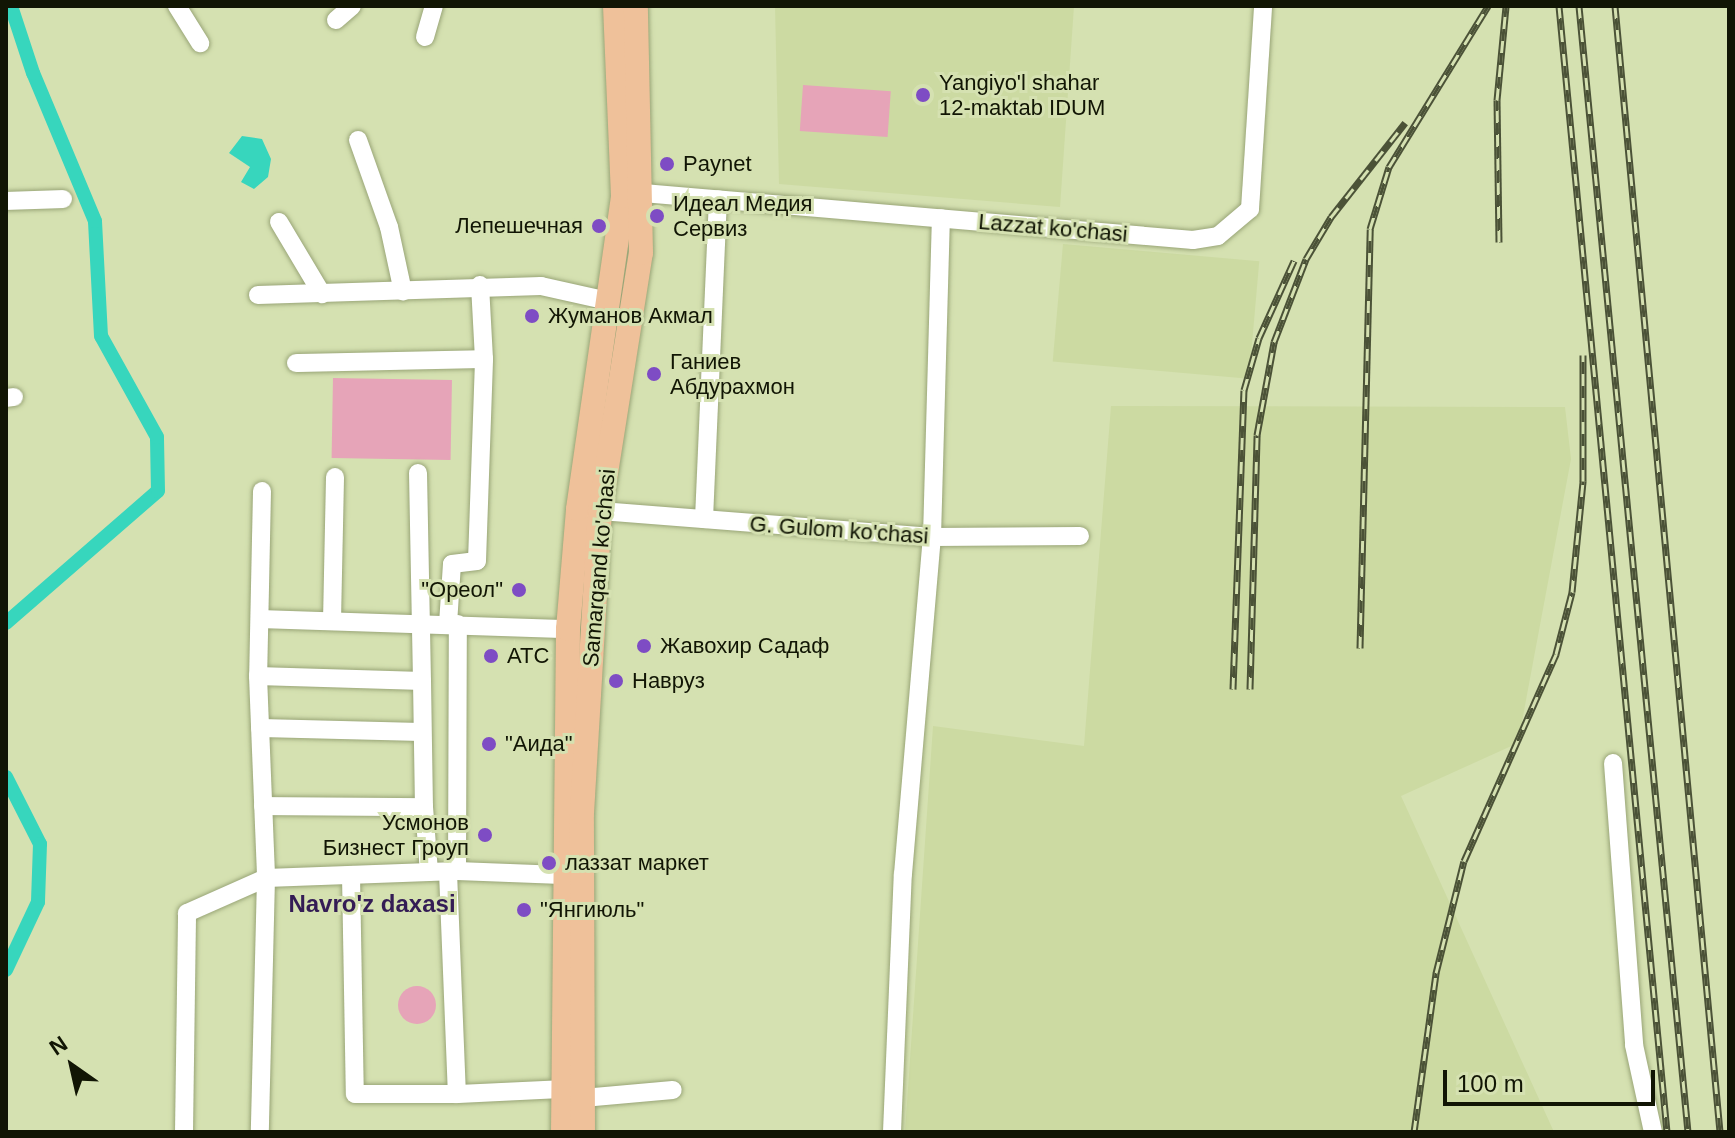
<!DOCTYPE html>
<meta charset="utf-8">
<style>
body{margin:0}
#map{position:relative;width:1735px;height:1138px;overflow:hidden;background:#d5e1b1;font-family:Arial,sans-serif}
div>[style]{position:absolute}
.built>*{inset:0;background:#ccdaa2;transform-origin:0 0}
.green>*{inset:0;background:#e6a4b8;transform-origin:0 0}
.round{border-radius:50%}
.water>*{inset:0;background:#37d6bd}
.canal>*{height:14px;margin:-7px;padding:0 7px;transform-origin:7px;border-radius:7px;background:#37d6bd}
.roads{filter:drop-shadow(0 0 2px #99a577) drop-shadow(0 0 2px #99a577)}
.minor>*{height:18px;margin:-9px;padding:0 9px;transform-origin:9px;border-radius:9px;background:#fff}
.major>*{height:24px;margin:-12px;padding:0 12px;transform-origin:12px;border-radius:12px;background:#efc19a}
.rail>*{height:7px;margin-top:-3.5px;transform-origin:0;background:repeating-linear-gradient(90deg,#d5e1b1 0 12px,#4b5237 0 24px);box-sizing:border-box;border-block:2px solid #4b5237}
.dots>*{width:22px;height:22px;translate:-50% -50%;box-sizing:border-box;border:4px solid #d5e1b1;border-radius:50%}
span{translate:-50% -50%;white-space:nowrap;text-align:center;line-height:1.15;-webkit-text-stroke:6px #d5e1b1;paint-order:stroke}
.poi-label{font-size:22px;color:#111504}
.left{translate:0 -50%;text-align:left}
.right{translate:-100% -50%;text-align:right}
.street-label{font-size:22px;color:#111504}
.neighbourhood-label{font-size:24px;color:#341c55;font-weight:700}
.frame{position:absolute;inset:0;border:8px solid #111504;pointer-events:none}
.north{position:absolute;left:32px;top:1026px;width:80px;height:80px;-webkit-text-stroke:6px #d5e1b1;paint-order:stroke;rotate:326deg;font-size:22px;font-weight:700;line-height:32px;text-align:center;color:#111504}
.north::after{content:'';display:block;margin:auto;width:28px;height:36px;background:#111504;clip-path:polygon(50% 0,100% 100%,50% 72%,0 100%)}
.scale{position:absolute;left:1443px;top:1070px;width:212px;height:36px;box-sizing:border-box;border:4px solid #111504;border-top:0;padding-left:10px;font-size:24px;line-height:28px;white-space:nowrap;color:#111504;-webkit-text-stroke:6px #d5e1b1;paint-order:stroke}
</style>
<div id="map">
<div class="built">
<div style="clip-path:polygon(775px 6px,1074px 6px,1060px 207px,779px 184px)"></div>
<div style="left:1063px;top:244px;width:197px;height:118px;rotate:5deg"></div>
<div style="clip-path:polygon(1111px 406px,1565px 407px,1571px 459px,1518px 743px,1401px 796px,1554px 1132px,905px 1132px,933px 726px,1084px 746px)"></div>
</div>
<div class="green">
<div style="left:803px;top:85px;width:88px;height:46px;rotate:4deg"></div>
<div style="left:333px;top:378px;width:119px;height:80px;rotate:1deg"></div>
<div class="round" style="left:398px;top:986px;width:38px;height:38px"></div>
</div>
<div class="water">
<div style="clip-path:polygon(242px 136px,262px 139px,271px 159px,268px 177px,254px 189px,241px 182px,250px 167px,229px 153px)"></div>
</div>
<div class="canal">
<div style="left:6px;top:623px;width:201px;rotate:-41deg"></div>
<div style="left:158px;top:491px;width:54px;rotate:-91.1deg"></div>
<div style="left:157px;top:437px;width:115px;rotate:-119deg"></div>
<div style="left:101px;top:336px;width:115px;rotate:-93deg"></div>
<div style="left:95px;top:221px;width:160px;rotate:-112.7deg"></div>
<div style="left:33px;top:73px;width:71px;rotate:-108.2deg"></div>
<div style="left:6px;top:777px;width:75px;rotate:63.1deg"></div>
<div style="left:40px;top:844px;width:58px;rotate:92deg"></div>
<div style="left:38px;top:902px;width:75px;rotate:115.2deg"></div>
</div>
<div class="roads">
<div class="minor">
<div style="left:177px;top:6px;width:44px;rotate:58.1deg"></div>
<div style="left:336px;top:20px;width:21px;rotate:-41deg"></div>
<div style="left:425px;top:37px;width:32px;rotate:-74deg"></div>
<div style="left:358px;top:140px;width:92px;rotate:70.4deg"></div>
<div style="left:389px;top:227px;width:66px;rotate:77.8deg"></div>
<div style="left:643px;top:193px;width:552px;rotate:4.88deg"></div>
<div style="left:1193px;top:240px;width:25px;rotate:-9deg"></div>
<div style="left:1218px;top:236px;width:42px;rotate:-40.2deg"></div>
<div style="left:1250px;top:209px;width:203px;rotate:-86.3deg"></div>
<div style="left:6px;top:201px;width:57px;rotate:-2deg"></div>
<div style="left:279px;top:222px;width:84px;rotate:59.2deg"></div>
<div style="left:258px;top:295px;width:283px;rotate:-1.8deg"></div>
<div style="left:541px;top:286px;width:69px;rotate:12.6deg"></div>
<div style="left:296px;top:363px;width:188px;rotate:-1.2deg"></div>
<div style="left:6px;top:398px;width:8px;rotate:-7deg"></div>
<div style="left:262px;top:491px;width:185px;rotate:91.2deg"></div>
<div style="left:258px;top:676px;width:164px;rotate:1.7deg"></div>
<div style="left:422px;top:681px;width:208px;rotate:-91.1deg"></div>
<div style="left:588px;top:510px;width:345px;rotate:4.5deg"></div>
<div style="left:932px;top:537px;width:148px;rotate:-0.4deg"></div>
<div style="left:704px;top:519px;width:320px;rotate:-87.5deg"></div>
<div style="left:261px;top:619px;width:307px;rotate:1.9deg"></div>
<div style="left:332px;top:621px;width:144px;rotate:-88.8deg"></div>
<div style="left:448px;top:624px;width:60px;rotate:-86.2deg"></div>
<div style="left:452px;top:564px;width:25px;rotate:-7deg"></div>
<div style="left:477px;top:561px;width:202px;rotate:-88deg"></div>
<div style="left:484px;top:359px;width:74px;rotate:-93.1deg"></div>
<div style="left:258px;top:676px;width:202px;rotate:87.7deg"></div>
<div style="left:266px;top:878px;width:191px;rotate:-2.1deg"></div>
<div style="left:457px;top:871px;width:105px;rotate:2.2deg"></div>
<div style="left:422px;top:681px;width:126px;rotate:89.1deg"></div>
<div style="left:260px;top:728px;width:162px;rotate:1.4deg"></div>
<div style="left:1613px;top:763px;width:283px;rotate:85.7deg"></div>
<div style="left:1634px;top:1045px;width:89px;rotate:77.7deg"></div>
<div style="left:263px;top:806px;width:161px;rotate:0.4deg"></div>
<div style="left:424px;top:807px;width:65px;rotate:85.6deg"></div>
<div style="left:457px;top:871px;width:247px;rotate:-89.8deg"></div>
<div style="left:448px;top:872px;width:222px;rotate:87.7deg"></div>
<div style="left:457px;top:1094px;width:105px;rotate:-2.7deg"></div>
<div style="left:351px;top:875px;width:219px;rotate:89deg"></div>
<div style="left:355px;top:1094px;width:102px"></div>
<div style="left:583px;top:1098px;width:90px;rotate:-5.1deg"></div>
<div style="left:184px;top:1132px;width:219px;rotate:-89.2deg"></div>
<div style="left:187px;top:913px;width:86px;rotate:-23.9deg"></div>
<div style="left:266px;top:878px;width:254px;rotate:91.4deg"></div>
<div style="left:892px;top:1132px;width:258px;rotate:-87.6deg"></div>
<div style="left:903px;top:874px;width:338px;rotate:-85.1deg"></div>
<div style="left:932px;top:537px;width:319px;rotate:-88.4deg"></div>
</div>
<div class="major">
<div style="left:563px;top:1132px;width:503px;rotate:-89.43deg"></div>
<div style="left:568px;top:629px;width:120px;rotate:-85.2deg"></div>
<div style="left:578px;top:509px;width:316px;rotate:-81.8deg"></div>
<div style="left:623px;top:196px;width:190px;rotate:-92.4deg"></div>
<div style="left:583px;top:1132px;width:319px;rotate:-90.2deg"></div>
<div style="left:582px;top:813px;width:303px;rotate:-86.6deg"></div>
<div style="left:600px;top:511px;width:261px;rotate:-81deg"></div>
<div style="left:641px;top:253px;width:247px;rotate:-91.2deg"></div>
</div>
</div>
<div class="rail">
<div style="left:1559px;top:6px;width:1131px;rotate:84.52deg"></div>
<div style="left:1579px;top:6px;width:1131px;rotate:84.47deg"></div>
<div style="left:1615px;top:6px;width:1131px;rotate:84.67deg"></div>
<div style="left:1499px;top:242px;width:142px;rotate:-90.8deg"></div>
<div style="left:1497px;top:100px;width:94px;rotate:-84.5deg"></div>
<div style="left:1360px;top:648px;width:419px;rotate:-88.6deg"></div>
<div style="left:1370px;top:229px;width:65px;rotate:-73deg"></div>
<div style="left:1389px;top:167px;width:189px;rotate:-58.4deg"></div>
<div style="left:1233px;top:689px;width:299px;rotate:-87.9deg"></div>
<div style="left:1244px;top:390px;width:54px;rotate:-73.9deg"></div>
<div style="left:1259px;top:338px;width:85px;rotate:-65.6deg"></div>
<div style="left:1250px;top:689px;width:254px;rotate:-88.4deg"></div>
<div style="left:1257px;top:435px;width:95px;rotate:-79.6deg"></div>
<div style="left:1274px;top:342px;width:89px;rotate:-68.9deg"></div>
<div style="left:1306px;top:259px;width:49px;rotate:-59.2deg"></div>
<div style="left:1331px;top:217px;width:120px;rotate:-51.8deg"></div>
<div style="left:1414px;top:1132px;width:161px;rotate:-82.1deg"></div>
<div style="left:1436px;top:973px;width:115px;rotate:-76deg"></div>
<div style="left:1464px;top:861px;width:227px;rotate:-66deg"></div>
<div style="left:1556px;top:654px;width:64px;rotate:-75.5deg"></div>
<div style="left:1572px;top:592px;width:112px;rotate:-84.3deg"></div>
<div style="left:1583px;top:481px;width:126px;rotate:-90deg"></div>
</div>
<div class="dots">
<div style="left:923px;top:95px;background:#7e4cc4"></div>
<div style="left:667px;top:164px;background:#7e4cc4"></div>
<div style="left:657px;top:216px;background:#7e4cc4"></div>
<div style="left:599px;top:226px;background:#7e4cc4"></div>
<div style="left:532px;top:316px;background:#7e4cc4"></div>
<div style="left:654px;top:374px;background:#7e4cc4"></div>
<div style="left:519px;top:590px;background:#7e4cc4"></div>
<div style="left:644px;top:646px;background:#7e4cc4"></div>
<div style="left:491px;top:656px;background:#7e4cc4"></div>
<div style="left:616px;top:681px;background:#7e4cc4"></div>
<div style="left:489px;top:744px;background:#7e4cc4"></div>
<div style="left:485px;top:835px;background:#7e4cc4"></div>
<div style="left:549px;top:863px;background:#7e4cc4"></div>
<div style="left:524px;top:910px;background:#7e4cc4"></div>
</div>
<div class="poi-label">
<span class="left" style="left:939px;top:95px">Yangiyo'l shahar<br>12-maktab IDUM</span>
<span class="left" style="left:683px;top:164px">Paynet</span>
<span class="left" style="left:673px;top:216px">Идеал Медия<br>Сервиз</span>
<span class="right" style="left:583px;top:226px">Лепешечная</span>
<span class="left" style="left:548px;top:316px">Жуманов Акмал</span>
<span class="left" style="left:670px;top:374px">Ганиев<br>Абдурахмон</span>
<span class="right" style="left:503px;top:590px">"Ореол"</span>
<span class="left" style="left:660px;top:646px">Жавохир Садаф</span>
<span class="left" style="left:507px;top:656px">АТС</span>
<span class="left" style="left:632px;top:681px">Навруз</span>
<span class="left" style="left:505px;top:744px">"Аида"</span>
<span class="right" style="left:469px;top:835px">Усмонов<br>Бизнест Гроуп</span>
<span class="left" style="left:565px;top:863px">лаззат маркет</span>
<span class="left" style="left:540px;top:910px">"Янгиюль"</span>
</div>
<div class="street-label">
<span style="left:1053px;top:228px;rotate:5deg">Lazzat ko'chasi</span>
<span style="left:839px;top:530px;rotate:4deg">G. Gulom ko'chasi</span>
<span style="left:599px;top:568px;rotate:-85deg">Samarqand ko'chasi</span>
</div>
<div class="neighbourhood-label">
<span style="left:372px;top:904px">Navro'z daxasi</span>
</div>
<div class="frame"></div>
<div class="north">N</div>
<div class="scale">100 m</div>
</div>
